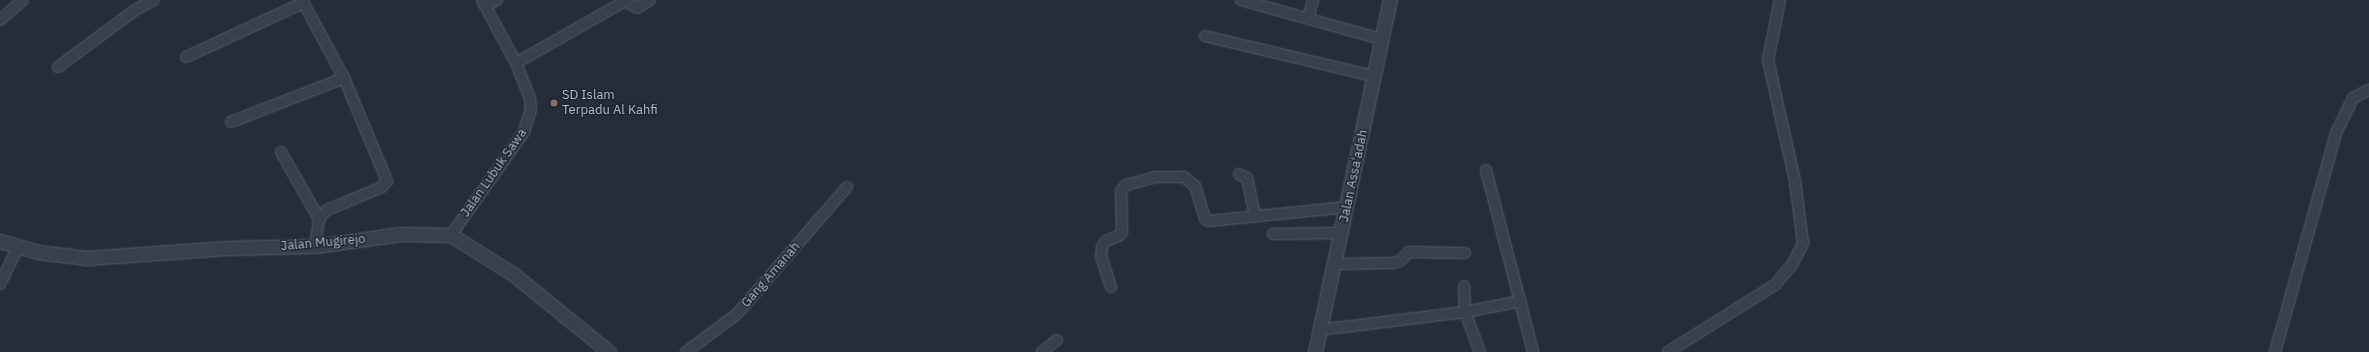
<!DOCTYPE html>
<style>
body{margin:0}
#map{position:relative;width:2369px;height:352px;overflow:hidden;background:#252d3b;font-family:"IBM Plex Sans",sans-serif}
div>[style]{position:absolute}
.roads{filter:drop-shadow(0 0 1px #575d6a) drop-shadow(0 0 1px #575d6a)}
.minor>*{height:10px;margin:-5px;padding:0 5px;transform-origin:5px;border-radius:5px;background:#393f4c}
.tertiary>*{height:13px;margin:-6.5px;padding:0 6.5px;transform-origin:6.5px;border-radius:6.5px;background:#393f4c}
.dots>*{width:11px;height:11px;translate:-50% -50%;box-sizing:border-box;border:2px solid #1e2431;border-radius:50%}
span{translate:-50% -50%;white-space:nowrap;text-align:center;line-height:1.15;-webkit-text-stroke:3px #1e2431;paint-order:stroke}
.poi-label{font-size:13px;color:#b4bac7}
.left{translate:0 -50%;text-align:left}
.street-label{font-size:13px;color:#b4bac7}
</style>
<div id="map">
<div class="roads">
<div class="minor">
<div style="left:302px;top:0;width:89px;rotate:61.7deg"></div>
<div style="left:344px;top:78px;width:112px;rotate:67.3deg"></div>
<div style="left:387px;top:181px;width:8px;rotate:130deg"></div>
<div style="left:382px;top:187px;width:60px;rotate:157.3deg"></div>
<div style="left:327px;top:210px;width:12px;rotate:132deg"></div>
<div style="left:319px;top:219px;width:27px;rotate:98deg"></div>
<div style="left:1241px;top:0;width:145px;rotate:15.6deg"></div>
<div style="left:486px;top:6px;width:13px;rotate:-29deg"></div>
<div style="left:1308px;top:18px;width:19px;rotate:-74deg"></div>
<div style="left:0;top:20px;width:30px;rotate:-41deg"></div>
<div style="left:1205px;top:36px;width:173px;rotate:13.4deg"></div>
<div style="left:186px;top:57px;width:129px;rotate:-24.8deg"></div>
<div style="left:516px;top:63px;width:125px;rotate:-29.6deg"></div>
<div style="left:625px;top:1px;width:14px;rotate:30deg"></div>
<div style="left:637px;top:8px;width:15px;rotate:-32deg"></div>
<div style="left:58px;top:67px;width:96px;rotate:-36.5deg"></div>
<div style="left:135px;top:10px;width:21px;rotate:-28deg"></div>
<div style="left:231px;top:122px;width:121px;rotate:-21.3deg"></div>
<div style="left:281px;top:152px;width:77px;rotate:60.4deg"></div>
<div style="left:1486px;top:170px;width:188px;rotate:75.5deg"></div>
<div style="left:1239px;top:174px;width:9px;rotate:27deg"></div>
<div style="left:1247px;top:178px;width:39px;rotate:78deg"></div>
<div style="left:1273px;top:234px;width:68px;rotate:-0.8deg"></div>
<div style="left:451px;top:235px;width:126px;rotate:-54.7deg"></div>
<div style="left:524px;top:132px;width:24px;rotate:-73deg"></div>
<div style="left:531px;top:109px;width:11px;rotate:-95deg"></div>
<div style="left:530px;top:98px;width:38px;rotate:-112deg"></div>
<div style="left:516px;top:63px;width:72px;rotate:-118.4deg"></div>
<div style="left:1335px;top:264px;width:58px;rotate:-1deg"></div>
<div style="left:1393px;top:263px;width:7px;rotate:-16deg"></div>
<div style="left:1400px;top:261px;width:13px;rotate:-45deg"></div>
<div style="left:1409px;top:252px;width:56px;rotate:1deg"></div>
<div style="left:0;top:284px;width:41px;rotate:-64.1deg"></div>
<div style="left:1111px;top:287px;width:32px;rotate:-108deg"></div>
<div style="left:1101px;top:257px;width:10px;rotate:-84deg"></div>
<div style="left:1102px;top:247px;width:7px;rotate:-56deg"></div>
<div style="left:1106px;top:241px;width:15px;rotate:-23deg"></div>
<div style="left:1120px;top:235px;width:4px;rotate:-56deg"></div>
<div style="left:1122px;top:232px;width:41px;rotate:-91.4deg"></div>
<div style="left:1121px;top:191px;width:8px;rotate:-50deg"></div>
<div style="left:1126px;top:185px;width:30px;rotate:-15deg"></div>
<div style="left:1155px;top:177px;width:29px"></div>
<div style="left:1184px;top:177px;width:14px;rotate:39deg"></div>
<div style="left:1195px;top:186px;width:34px;rotate:73deg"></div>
<div style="left:1205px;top:219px;width:4px;rotate:27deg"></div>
<div style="left:1209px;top:221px;width:139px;rotate:-5.8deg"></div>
<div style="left:1319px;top:330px;width:147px;rotate:-7deg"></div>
<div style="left:1465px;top:312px;width:26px;rotate:-92deg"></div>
<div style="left:686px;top:352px;width:64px;rotate:-36.7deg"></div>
<div style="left:737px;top:314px;width:168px;rotate:-49.1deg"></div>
<div style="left:1042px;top:352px;width:19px;rotate:-39deg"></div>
<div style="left:1480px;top:352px;width:43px;rotate:-110.6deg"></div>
<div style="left:1465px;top:312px;width:57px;rotate:-11.1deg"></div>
<div style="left:1668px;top:352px;width:126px;rotate:-32.1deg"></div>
<div style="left:1775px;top:285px;width:26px;rotate:-50deg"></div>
<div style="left:1792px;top:265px;width:25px;rotate:-63deg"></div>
<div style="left:1803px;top:243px;width:63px;rotate:-97.4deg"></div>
<div style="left:1795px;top:181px;width:124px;rotate:-102.6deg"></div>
<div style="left:1768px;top:60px;width:61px;rotate:-78.7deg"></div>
<div style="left:2275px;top:352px;width:227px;rotate:-74.4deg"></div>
<div style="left:2336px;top:133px;width:39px;rotate:-64deg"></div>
<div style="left:2353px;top:98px;width:18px;rotate:-27deg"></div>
</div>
<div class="tertiary">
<div style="left:0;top:241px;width:40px;rotate:16deg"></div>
<div style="left:38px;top:252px;width:49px;rotate:7deg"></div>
<div style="left:87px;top:258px;width:140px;rotate:-4.1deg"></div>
<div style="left:227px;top:248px;width:88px;rotate:-1.3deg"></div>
<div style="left:315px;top:246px;width:87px;rotate:-7.9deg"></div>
<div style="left:401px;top:234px;width:50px;rotate:1.1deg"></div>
<div style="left:451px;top:235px;width:73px;rotate:32.2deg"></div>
<div style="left:513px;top:274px;width:124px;rotate:39.1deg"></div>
<div style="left:1315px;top:352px;width:360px;rotate:-78deg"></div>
</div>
</div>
<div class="dots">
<div style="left:554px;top:103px;background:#8d6e63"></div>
</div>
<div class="poi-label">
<span class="left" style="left:562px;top:103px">SD Islam<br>Terpadu Al Kahfi</span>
</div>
<div class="street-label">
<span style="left:494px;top:173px;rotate:-55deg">Jalan Lubuk Sawa</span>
<span style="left:1354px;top:176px;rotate:-78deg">Jalan Assa'adah</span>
<span style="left:323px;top:243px;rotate:-5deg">Jalan Mugirejo</span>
<span style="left:771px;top:275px;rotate:-49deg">Gang Amanah</span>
</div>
</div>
